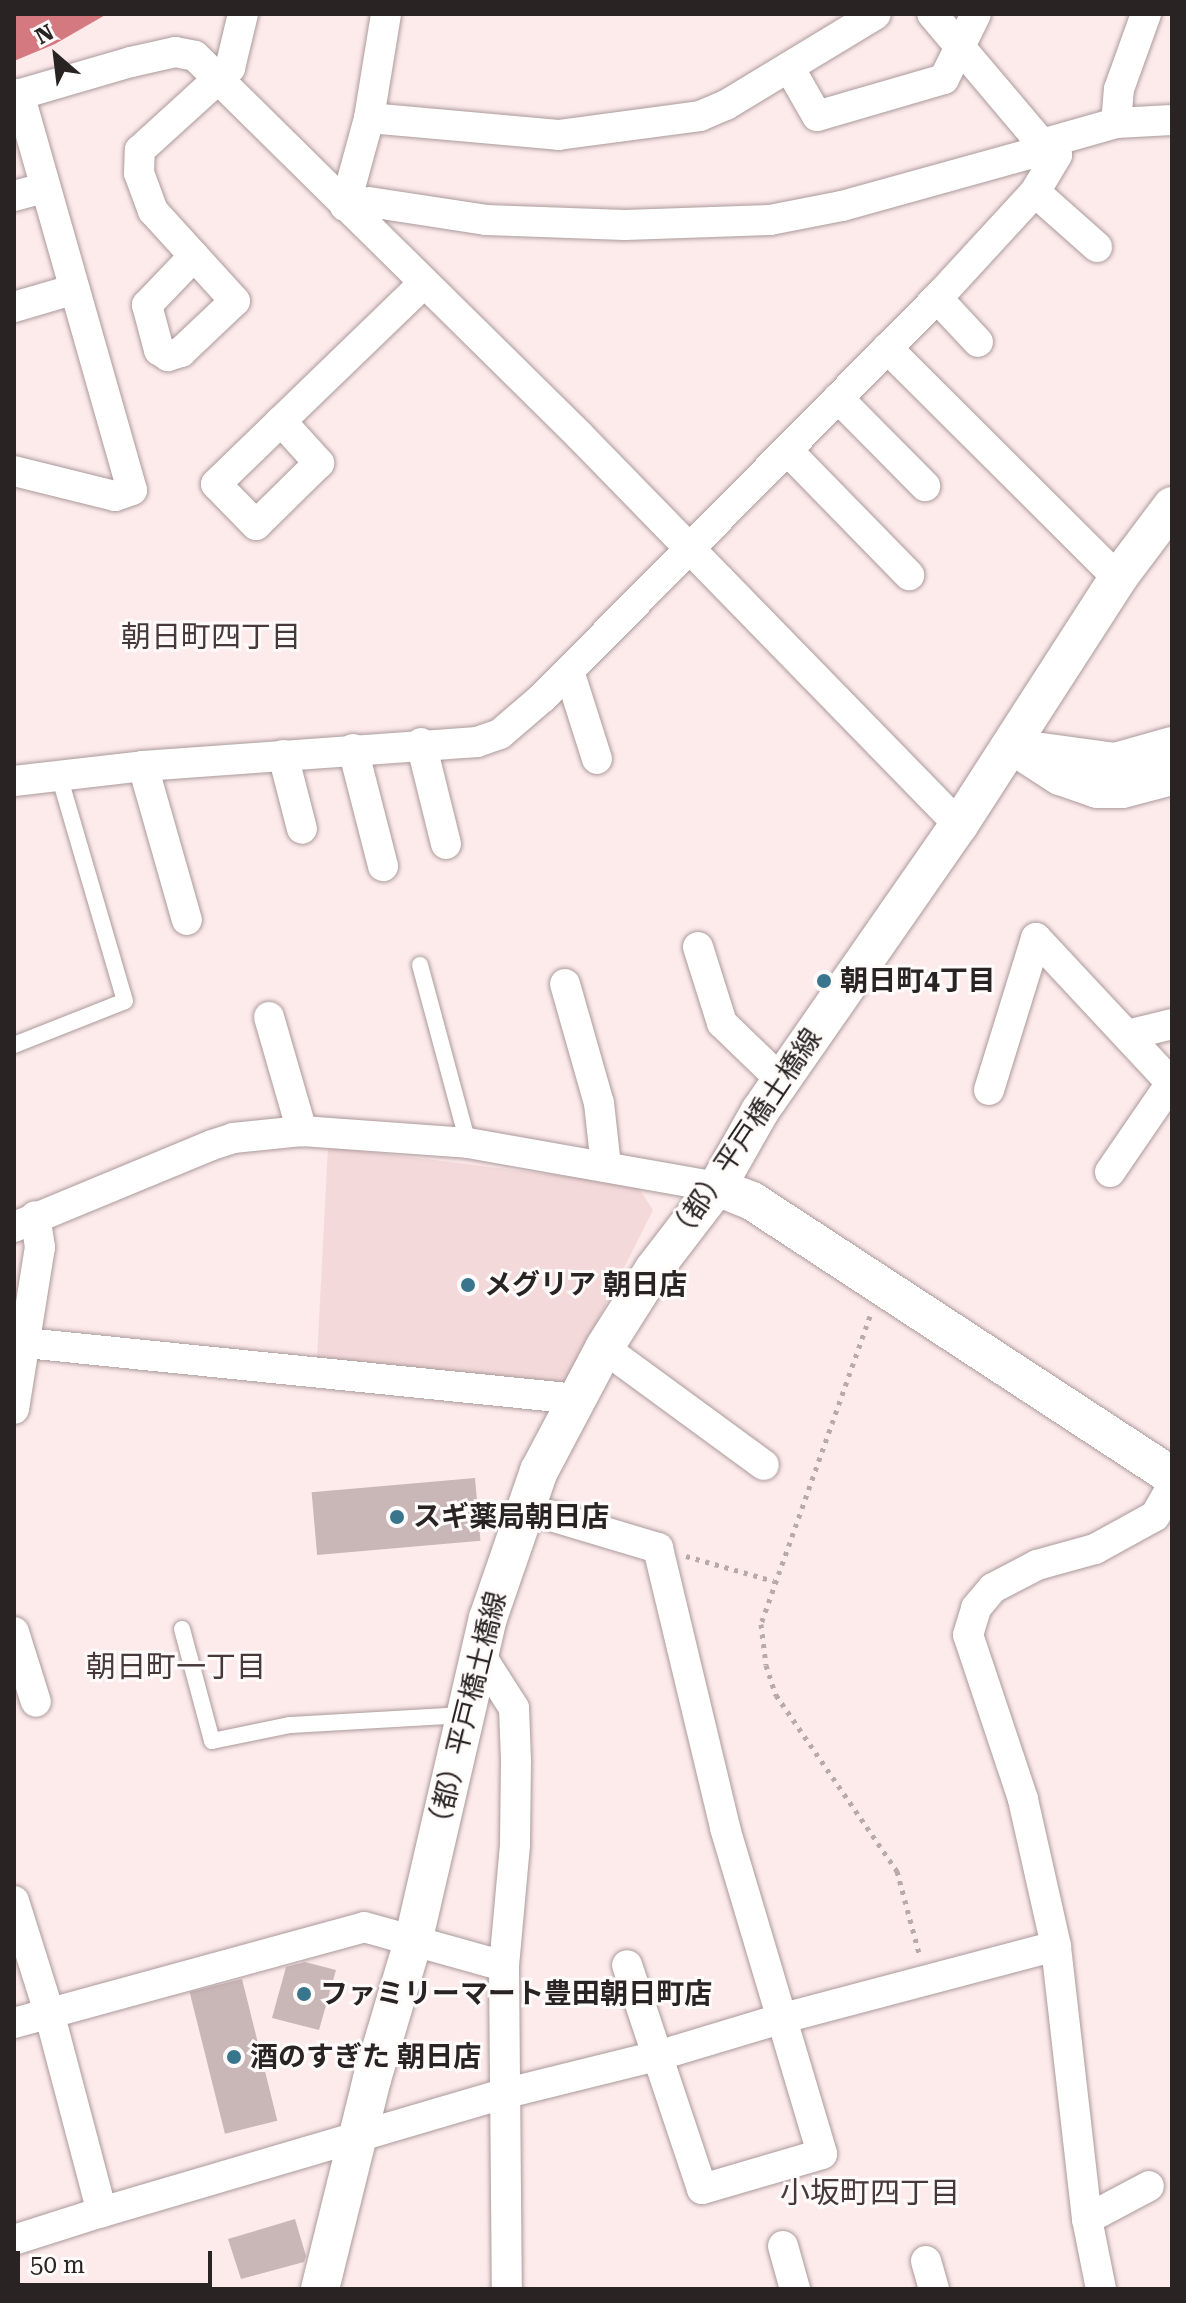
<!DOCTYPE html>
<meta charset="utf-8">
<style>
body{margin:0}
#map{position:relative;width:1186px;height:2303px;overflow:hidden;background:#fdeaeb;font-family:"Roboto Serif","Noto Sans JP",serif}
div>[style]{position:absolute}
.built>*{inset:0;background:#f4d9da}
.water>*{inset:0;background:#d57981}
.building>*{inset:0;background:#c9b7b8;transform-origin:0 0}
.path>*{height:5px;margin-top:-2.5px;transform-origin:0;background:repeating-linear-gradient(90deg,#b8a9aa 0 4px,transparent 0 10px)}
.roads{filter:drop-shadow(0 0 2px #ab9a9b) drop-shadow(0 0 2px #ab9a9b)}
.service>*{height:16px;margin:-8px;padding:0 8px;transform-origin:8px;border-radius:8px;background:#fff}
.minor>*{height:30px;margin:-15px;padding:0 15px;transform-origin:15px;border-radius:15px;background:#fff}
.tertiary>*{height:38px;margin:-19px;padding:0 19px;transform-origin:19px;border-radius:19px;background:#fff}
.dots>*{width:22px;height:22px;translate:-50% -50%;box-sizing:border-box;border:4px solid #fffbfb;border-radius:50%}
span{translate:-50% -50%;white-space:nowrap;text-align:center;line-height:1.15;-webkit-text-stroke:6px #fffbfb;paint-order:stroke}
.poi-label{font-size:28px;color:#292323;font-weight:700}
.left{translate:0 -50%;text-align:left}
.street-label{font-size:28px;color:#292323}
.neighbourhood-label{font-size:30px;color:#47393a}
.frame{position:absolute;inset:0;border:16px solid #292323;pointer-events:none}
.north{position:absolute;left:16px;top:16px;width:80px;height:80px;-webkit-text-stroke:6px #fffbfb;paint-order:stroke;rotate:332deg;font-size:22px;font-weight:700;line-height:32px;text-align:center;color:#292323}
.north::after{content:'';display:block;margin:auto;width:28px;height:36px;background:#292323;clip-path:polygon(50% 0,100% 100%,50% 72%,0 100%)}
.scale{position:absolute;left:16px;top:2251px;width:196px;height:36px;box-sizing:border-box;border:4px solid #292323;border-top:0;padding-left:10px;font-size:24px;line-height:28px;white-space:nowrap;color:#292323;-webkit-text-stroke:6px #fffbfb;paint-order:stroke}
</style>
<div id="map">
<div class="built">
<div style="clip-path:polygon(328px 1147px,637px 1185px,653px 1210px,565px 1386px,317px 1360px)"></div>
</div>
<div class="water">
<div style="clip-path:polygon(14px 14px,107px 14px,55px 44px,14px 61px)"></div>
</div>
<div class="building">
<div style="left:475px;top:1478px;width:63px;height:164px;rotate:85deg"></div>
<div style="clip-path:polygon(305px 1962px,336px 1970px,319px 2030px,272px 2018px,286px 1967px)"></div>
<div style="left:242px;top:1979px;width:146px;height:54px;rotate:76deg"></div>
<div style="clip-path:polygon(295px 2219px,306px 2256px,304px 2262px,241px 2279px,228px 2239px)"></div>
</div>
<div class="path">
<div style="left:870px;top:1316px;width:327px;rotate:109.5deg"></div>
<div style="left:761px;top:1624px;width:41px;rotate:83deg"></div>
<div style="left:766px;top:1665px;width:32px;rotate:72deg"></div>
<div style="left:776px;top:1695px;width:214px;rotate:55.5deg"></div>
<div style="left:897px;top:1871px;width:89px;rotate:75deg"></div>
<div style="left:686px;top:1556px;width:91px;rotate:15.9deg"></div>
</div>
<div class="roads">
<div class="service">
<div style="left:420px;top:965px;width:184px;rotate:74.9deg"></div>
<div style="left:14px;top:1045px;width:119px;rotate:-21.6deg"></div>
<div style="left:125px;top:1001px;width:235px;rotate:-106.3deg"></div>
<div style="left:182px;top:1629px;width:116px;rotate:75deg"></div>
<div style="left:212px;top:1741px;width:80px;rotate:-11.6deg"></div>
<div style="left:290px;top:1725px;width:175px;rotate:-3.3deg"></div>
</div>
<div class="minor">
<div style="left:789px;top:67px;width:56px;rotate:60.3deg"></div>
<div style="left:817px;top:116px;width:132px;rotate:-16.2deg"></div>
<div style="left:944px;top:79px;width:72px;rotate:-63.8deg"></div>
<div style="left:14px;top:96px;width:122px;rotate:-16.2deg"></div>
<div style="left:131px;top:62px;width:45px;rotate:-12.8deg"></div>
<div style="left:175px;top:52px;width:20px;rotate:11deg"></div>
<div style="left:195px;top:56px;width:540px;rotate:44.62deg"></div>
<div style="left:579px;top:435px;width:545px;rotate:45.74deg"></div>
<div style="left:369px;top:118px;width:190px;rotate:5.1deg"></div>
<div style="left:558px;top:135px;width:143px;rotate:-7.6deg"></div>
<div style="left:700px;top:116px;width:28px;rotate:-23deg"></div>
<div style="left:726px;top:105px;width:175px;rotate:-31.2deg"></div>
<div style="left:1116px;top:123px;width:34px;rotate:-85deg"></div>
<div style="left:1119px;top:89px;width:80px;rotate:-70.2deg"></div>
<div style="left:1035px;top:192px;width:83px;rotate:41.6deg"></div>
<div style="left:14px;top:196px;width:31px;rotate:-15deg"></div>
<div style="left:345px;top:206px;width:24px;rotate:-9deg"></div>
<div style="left:369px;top:202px;width:118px;rotate:8.7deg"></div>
<div style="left:486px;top:220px;width:139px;rotate:2.1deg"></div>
<div style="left:625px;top:225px;width:145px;rotate:-2deg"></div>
<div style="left:770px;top:220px;width:73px;rotate:-11deg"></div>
<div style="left:842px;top:206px;width:194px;rotate:-15.5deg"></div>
<div style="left:1029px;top:154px;width:16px;rotate:-38deg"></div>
<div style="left:1042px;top:144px;width:77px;rotate:-15.8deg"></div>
<div style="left:1116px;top:123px;width:56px;rotate:-3.1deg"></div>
<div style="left:345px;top:206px;width:91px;rotate:-74.7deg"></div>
<div style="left:369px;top:118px;width:105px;rotate:-80.7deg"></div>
<div style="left:194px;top:256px;width:68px;rotate:133.8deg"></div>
<div style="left:147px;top:305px;width:47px;rotate:75.1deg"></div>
<div style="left:159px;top:350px;width:11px;rotate:34deg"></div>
<div style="left:168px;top:356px;width:14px;rotate:-17deg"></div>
<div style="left:181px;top:352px;width:74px;rotate:-43.4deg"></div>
<div style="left:235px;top:301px;width:122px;rotate:-132.3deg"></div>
<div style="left:153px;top:211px;width:40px;rotate:-110.2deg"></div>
<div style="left:139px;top:173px;width:23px;rotate:-88deg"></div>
<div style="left:140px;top:150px;width:122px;rotate:-42.3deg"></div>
<div style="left:230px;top:68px;width:56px;rotate:-76.5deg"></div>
<div style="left:937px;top:298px;width:60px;rotate:47deg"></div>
<div style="left:14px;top:307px;width:60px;rotate:-16.3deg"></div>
<div style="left:887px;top:348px;width:326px;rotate:44.9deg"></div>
<div style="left:838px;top:398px;width:124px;rotate:45.3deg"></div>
<div style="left:281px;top:421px;width:57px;rotate:47.9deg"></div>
<div style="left:319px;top:463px;width:88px;rotate:135.5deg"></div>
<div style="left:256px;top:525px;width:57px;rotate:-134.3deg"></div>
<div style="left:216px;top:484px;width:91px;rotate:-44.1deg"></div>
<div style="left:281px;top:421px;width:199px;rotate:-44deg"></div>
<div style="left:787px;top:450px;width:175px;rotate:45.7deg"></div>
<div style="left:14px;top:471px;width:104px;rotate:13.9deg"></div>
<div style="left:115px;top:496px;width:18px;rotate:-19deg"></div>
<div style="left:132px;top:490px;width:412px;rotate:-105.9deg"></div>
<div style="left:570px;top:674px;width:89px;rotate:72.4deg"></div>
<div style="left:421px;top:743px;width:104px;rotate:76.1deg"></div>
<div style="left:353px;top:749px;width:121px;rotate:75.6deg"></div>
<div style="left:283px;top:755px;width:76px;rotate:75.6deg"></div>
<div style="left:143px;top:766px;width:160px;rotate:74.1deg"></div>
<div style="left:14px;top:781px;width:130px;rotate:-6.6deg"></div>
<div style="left:143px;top:766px;width:335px;rotate:-4.1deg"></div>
<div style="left:477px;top:742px;width:24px;rotate:-19deg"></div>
<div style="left:500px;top:734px;width:55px;rotate:-40.6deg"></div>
<div style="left:542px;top:698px;width:571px;rotate:-45.35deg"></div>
<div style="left:943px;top:292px;width:136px;rotate:-47.4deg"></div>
<div style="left:1035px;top:192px;width:43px;rotate:-59.3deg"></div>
<div style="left:1057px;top:155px;width:19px;rotate:-144deg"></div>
<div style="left:1042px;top:144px;width:170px;rotate:-130.2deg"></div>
<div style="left:698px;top:947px;width:80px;rotate:72.5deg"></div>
<div style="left:722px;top:1023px;width:82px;rotate:44deg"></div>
<div style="left:565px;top:984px;width:124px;rotate:74.1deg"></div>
<div style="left:599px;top:1103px;width:63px;rotate:83.7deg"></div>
<div style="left:269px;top:1017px;width:119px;rotate:73.9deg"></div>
<div style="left:1127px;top:1035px;width:46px;rotate:-13.7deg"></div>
<div style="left:989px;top:1090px;width:159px;rotate:-72.8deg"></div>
<div style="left:1036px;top:938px;width:200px;rotate:47deg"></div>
<div style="left:1110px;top:1172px;width:108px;rotate:-55.6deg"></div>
<div style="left:14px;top:1227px;width:214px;rotate:-22.5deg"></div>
<div style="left:212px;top:1145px;width:22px;rotate:-18deg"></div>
<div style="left:233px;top:1138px;width:69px;rotate:-5.8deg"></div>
<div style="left:302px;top:1131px;width:166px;rotate:4.1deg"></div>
<div style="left:468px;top:1143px;width:253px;rotate:10deg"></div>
<div style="left:26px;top:1343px;width:554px;rotate:5.8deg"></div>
<div style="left:604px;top:1348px;width:198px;rotate:36.2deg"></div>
<div style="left:14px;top:1409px;width:164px;rotate:-80.9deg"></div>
<div style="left:40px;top:1247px;width:31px;rotate:-99deg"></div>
<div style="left:524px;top:1508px;width:140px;rotate:16.6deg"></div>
<div style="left:658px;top:1548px;width:288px;rotate:76.5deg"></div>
<div style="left:725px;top:1828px;width:340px;rotate:73.4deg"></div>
<div style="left:822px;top:2154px;width:125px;rotate:163.7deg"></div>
<div style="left:702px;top:2189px;width:236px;rotate:-108.5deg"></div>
<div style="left:14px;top:1632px;width:73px;rotate:72.6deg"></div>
<div style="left:479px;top:1653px;width:65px;rotate:57.5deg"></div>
<div style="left:514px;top:1708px;width:52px;rotate:87.8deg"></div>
<div style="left:516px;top:1760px;width:85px;rotate:90.7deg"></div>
<div style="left:515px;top:1845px;width:121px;rotate:95.2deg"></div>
<div style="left:504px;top:1966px;width:323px;rotate:89.5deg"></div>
<div style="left:14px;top:1901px;width:116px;rotate:72.5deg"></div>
<div style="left:49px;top:2012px;width:207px;rotate:75.2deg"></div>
<div style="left:102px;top:2212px;width:422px;rotate:-16.4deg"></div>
<div style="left:507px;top:2093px;width:154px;rotate:-13.9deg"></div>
<div style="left:657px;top:2056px;width:128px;rotate:-16.7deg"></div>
<div style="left:780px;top:2019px;width:285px;rotate:-14.8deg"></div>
<div style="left:14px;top:2023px;width:363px;rotate:-15.3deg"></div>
<div style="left:364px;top:1927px;width:145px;rotate:15.6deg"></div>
<div style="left:1087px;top:2219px;width:70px;rotate:-28deg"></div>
<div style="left:14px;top:2240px;width:92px;rotate:-17.7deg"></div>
<div style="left:783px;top:2246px;width:45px;rotate:74.4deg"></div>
<div style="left:926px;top:2261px;width:29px;rotate:74deg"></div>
<div style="left:1101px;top:2289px;width:71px;rotate:-101.3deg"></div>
<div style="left:1087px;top:2219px;width:275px;rotate:-96.5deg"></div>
<div style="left:1056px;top:1946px;width:151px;rotate:-102.7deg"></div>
<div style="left:1023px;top:1799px;width:173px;rotate:-108.5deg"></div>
<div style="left:968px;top:1635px;width:28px;rotate:-73deg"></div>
<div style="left:976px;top:1608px;width:26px;rotate:-50deg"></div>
<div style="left:993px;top:1588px;width:50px;rotate:-27.6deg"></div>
<div style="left:1037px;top:1565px;width:60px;rotate:-15.4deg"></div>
<div style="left:1095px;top:1549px;width:68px;rotate:-28.8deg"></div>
<div style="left:1155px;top:1516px;width:34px;rotate:-60deg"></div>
</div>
<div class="tertiary">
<div style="left:1012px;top:745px;width:57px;rotate:32.9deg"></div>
<div style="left:1060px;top:776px;width:39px;rotate:19deg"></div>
<div style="left:1097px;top:789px;width:25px"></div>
<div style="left:1122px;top:789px;width:52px;rotate:-14.6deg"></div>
<div style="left:1042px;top:752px;width:74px;rotate:7.8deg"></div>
<div style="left:1115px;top:762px;width:59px;rotate:-15.7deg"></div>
<div style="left:717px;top:1187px;width:38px;rotate:22deg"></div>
<div style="left:752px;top:1201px;width:502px;rotate:33.22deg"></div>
<div style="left:320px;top:2289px;width:216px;rotate:-76.1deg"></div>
<div style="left:372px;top:2079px;width:147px;rotate:-73.4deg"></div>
<div style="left:414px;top:1938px;width:328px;rotate:-77deg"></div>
<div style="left:488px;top:1618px;width:156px;rotate:-70.9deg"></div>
<div style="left:539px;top:1471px;width:139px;rotate:-62.1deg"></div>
<div style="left:604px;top:1348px;width:93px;rotate:-57.7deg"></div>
<div style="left:654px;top:1269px;width:103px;rotate:-52.5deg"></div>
<div style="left:717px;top:1187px;width:87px;rotate:-60.5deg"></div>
<div style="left:760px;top:1111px;width:348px;rotate:-55.2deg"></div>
<div style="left:959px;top:825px;width:294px;rotate:-57.2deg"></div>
<div style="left:1118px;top:578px;width:90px;rotate:-53.1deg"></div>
</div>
</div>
<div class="dots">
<div style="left:824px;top:981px;background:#39768d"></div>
<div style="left:468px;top:1285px;background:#39768d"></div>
<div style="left:397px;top:1517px;background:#39768d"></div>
<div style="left:304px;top:1994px;background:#39768d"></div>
<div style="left:234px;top:2057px;background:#39768d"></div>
</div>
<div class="poi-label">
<span class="left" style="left:840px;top:981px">朝日町4丁目</span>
<span class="left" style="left:484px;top:1285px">メグリア 朝日店</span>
<span class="left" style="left:413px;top:1517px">スギ薬局朝日店</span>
<span class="left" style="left:320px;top:1994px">ファミリーマート豊田朝日町店</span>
<span class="left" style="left:250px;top:2057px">酒のすぎた 朝日店</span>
</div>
<div class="street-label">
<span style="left:745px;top:1136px;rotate:-56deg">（都）平戸橋土橋線</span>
<span style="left:467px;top:1714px;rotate:-76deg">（都）平戸橋土橋線</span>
</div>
<div class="neighbourhood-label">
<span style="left:211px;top:637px">朝日町四丁目</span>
<span style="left:176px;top:1667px">朝日町一丁目</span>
<span style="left:870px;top:2193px">小坂町四丁目</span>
</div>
<div class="frame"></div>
<div class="north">N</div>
<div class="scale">50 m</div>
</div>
